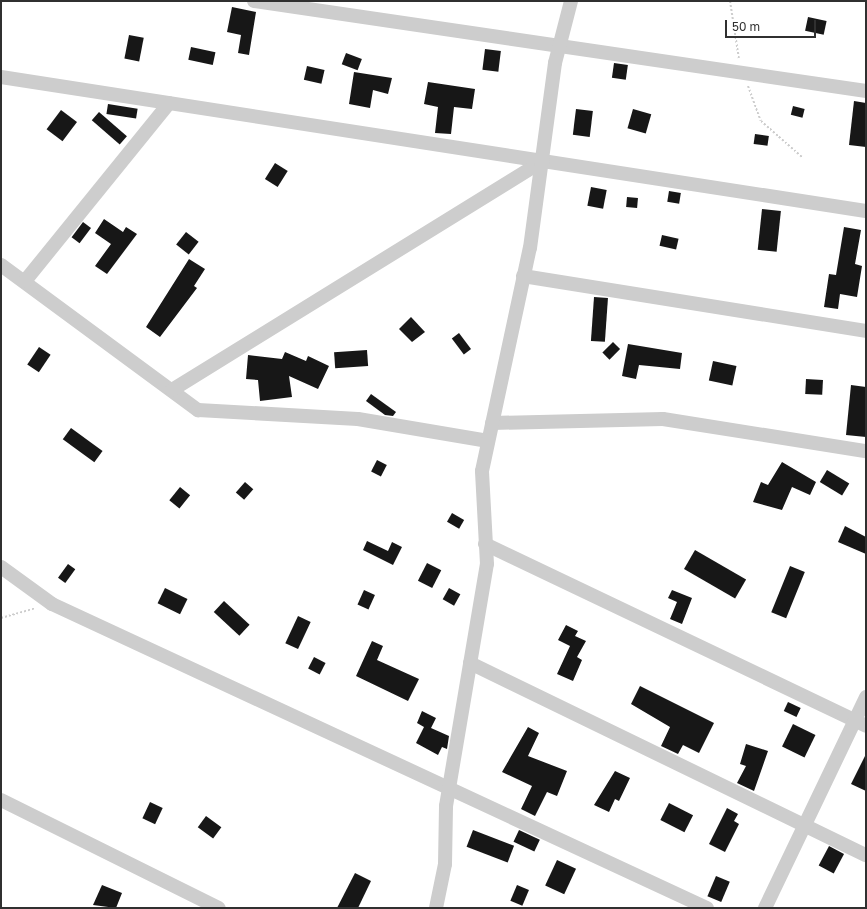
<!DOCTYPE html>
<style>
body{margin:0}
#map{position:relative;width:867px;height:909px;overflow:hidden;background:#fff;font-family:"Golos Text",sans-serif}
div>[style]{position:absolute}
.building>*{inset:0;background:#171717;transform-origin:0 0}
.path>*{height:2px;margin-top:-1px;transform-origin:0;background:repeating-linear-gradient(90deg,#cdcdcd 0 2px,transparent 0 4px)}
.minor>*{height:14px;margin:-7px;padding:0 7px;transform-origin:7px;border-radius:7px;background:#cdcdcd}
span{translate:-50% -50%;white-space:nowrap;text-align:center;line-height:1.15;-webkit-text-stroke:4px #fff;paint-order:stroke}
.frame{position:absolute;inset:0;border:2px solid #303030;pointer-events:none}
.scale{position:absolute;left:725px;top:20px;width:91px;height:18px;box-sizing:border-box;border:2px solid #303030;border-top:0;padding-left:5px;font-size:12px;line-height:14px;white-space:nowrap;color:#303030;-webkit-text-stroke:3px #fff;paint-order:stroke}
</style>
<div id="map">
<div class="building">
<div style="clip-path:polygon(232px 7px,256px 12px,249px 55px,238px 53px,241px 35px,227px 32px)"></div>
<div style="left:808px;top:17px;width:19px;height:14px;rotate:12deg"></div>
<div style="left:129px;top:35px;width:15px;height:24px;rotate:11deg"></div>
<div style="left:191px;top:47px;width:25px;height:13px;rotate:12deg"></div>
<div style="left:485px;top:49px;width:16px;height:21px;rotate:7deg"></div>
<div style="left:346px;top:53px;width:17px;height:12px;rotate:21deg"></div>
<div style="left:614px;top:63px;width:14px;height:15px;rotate:8deg"></div>
<div style="left:307px;top:66px;width:18px;height:14px;rotate:13deg"></div>
<div style="clip-path:polygon(354px 72px,392px 78px,388px 94px,373px 90px,370px 108px,349px 104px)"></div>
<div style="clip-path:polygon(428px 82px,475px 89px,472px 109px,454px 107px,451px 134px,435px 133px,438px 107px,424px 104px)"></div>
<div style="clip-path:polygon(854px 101px,866px 103px,866px 147px,849px 145px)"></div>
<div style="left:108px;top:104px;width:30px;height:10px;rotate:9deg"></div>
<div style="left:793px;top:106px;width:12px;height:9px;rotate:14deg"></div>
<div style="left:576px;top:109px;width:17px;height:26px;rotate:7deg"></div>
<div style="left:633px;top:109px;width:19px;height:20px;rotate:16deg"></div>
<div style="left:61px;top:110px;width:20px;height:24px;rotate:37deg"></div>
<div style="left:99px;top:112px;width:37px;height:11px;rotate:41deg"></div>
<div style="left:755px;top:134px;width:14px;height:10px;rotate:8deg"></div>
<div style="left:275px;top:163px;width:15px;height:19px;rotate:32deg"></div>
<div style="left:591px;top:187px;width:16px;height:19px;rotate:11deg"></div>
<div style="left:669px;top:191px;width:12px;height:11px;rotate:9deg"></div>
<div style="left:627px;top:197px;width:11px;height:10px;rotate:5deg"></div>
<div style="left:762px;top:209px;width:19px;height:41px;rotate:6deg"></div>
<div style="clip-path:polygon(104px 219px,123px 232px,126px 227px,137px 234px,107px 274px,95px 266px,111px 244px,95px 233px)"></div>
<div style="left:83px;top:222px;width:10px;height:19px;rotate:37deg"></div>
<div style="clip-path:polygon(844px 227px,861px 230px,855px 264px,862px 266px,857px 297px,840px 294px,838px 309px,824px 307px,829px 274px,836px 275px)"></div>
<div style="left:186px;top:232px;width:16px;height:16px;rotate:38deg"></div>
<div style="left:662px;top:235px;width:17px;height:11px;rotate:13deg"></div>
<div style="clip-path:polygon(189px 259px,205px 269px,194px 286px,197px 288px,160px 337px,146px 327px)"></div>
<div style="left:594px;top:297px;width:14px;height:44px;rotate:4deg"></div>
<div style="clip-path:polygon(411px 317px,425px 332px,412px 342px,399px 329px)"></div>
<div style="left:459px;top:333px;width:20px;height:9px;rotate:53deg"></div>
<div style="left:613px;top:342px;width:10px;height:15px;rotate:45deg"></div>
<div style="clip-path:polygon(628px 344px,682px 353px,680px 369px,639px 365px,636px 379px,622px 376px)"></div>
<div style="left:39px;top:347px;width:14px;height:21px;rotate:34deg"></div>
<div style="left:367px;top:350px;width:16px;height:33px;rotate:86deg"></div>
<div style="clip-path:polygon(285px 352px,306px 361px,308px 356px,329px 366px,318px 389px,289px 376px,292px 397px,260px 401px,258px 380px,246px 379px,248px 355px,282px 359px)"></div>
<div style="left:713px;top:361px;width:24px;height:20px;rotate:12deg"></div>
<div style="left:806px;top:379px;width:17px;height:15px;rotate:3deg"></div>
<div style="clip-path:polygon(851px 385px,866px 387px,866px 437px,846px 435px)"></div>
<div style="clip-path:polygon(371px 394px,396px 412px,393px 416px,385px 415px,366px 401px)"></div>
<div style="left:71px;top:428px;width:39px;height:14px;rotate:36deg"></div>
<div style="left:377px;top:460px;width:11px;height:13px;rotate:27deg"></div>
<div style="clip-path:polygon(782px 462px,816px 482px,810px 495px,792px 487px,782px 510px,753px 502px,761px 482px,768px 485px)"></div>
<div style="left:827px;top:470px;width:26px;height:14px;rotate:31deg"></div>
<div style="left:245px;top:482px;width:11px;height:14px;rotate:41deg"></div>
<div style="left:180px;top:487px;width:13px;height:17px;rotate:39deg"></div>
<div style="left:452px;top:513px;width:14px;height:10px;rotate:30deg"></div>
<div style="clip-path:polygon(845px 526px,866px 537px,866px 554px,838px 542px)"></div>
<div style="clip-path:polygon(367px 541px,388px 551px,392px 542px,402px 547px,393px 565px,363px 550px)"></div>
<div style="left:695px;top:550px;width:59px;height:22px;rotate:30deg"></div>
<div style="left:427px;top:563px;width:16px;height:20px;rotate:27deg"></div>
<div style="left:68px;top:564px;width:9px;height:17px;rotate:36deg"></div>
<div style="left:790px;top:566px;width:16px;height:50px;rotate:22deg"></div>
<div style="left:165px;top:588px;width:25px;height:17px;rotate:26deg"></div>
<div style="left:449px;top:588px;width:13px;height:13px;rotate:29deg"></div>
<div style="left:364px;top:590px;width:12px;height:16px;rotate:24deg"></div>
<div style="clip-path:polygon(672px 590px,692px 598px,682px 624px,670px 619px,677px 602px,668px 598px)"></div>
<div style="left:224px;top:601px;width:35px;height:15px;rotate:43deg"></div>
<div style="left:298px;top:616px;width:14px;height:30px;rotate:25deg"></div>
<div style="clip-path:polygon(566px 625px,578px 631px,575px 636px,586px 641px,577px 657px,582px 660px,573px 681px,557px 674px,570px 646px,558px 640px)"></div>
<div style="clip-path:polygon(372px 641px,383px 646px,377px 660px,419px 679px,408px 701px,356px 676px)"></div>
<div style="left:314px;top:657px;width:13px;height:13px;rotate:27deg"></div>
<div style="clip-path:polygon(640px 686px,714px 723px,699px 753px,683px 745px,678px 754px,661px 746px,670px 727px,631px 704px)"></div>
<div style="left:788px;top:702px;width:14px;height:10px;rotate:25deg"></div>
<div style="clip-path:polygon(422px 711px,436px 718px,431px 728px,449px 736px,447px 749px,442px 747px,438px 755px,416px 743px,424px 727px,417px 723px)"></div>
<div style="left:793px;top:724px;width:25px;height:25px;rotate:26deg"></div>
<div style="clip-path:polygon(528px 727px,539px 733px,528px 756px,567px 771px,557px 796px,547px 792px,535px 816px,521px 809px,532px 786px,502px 772px)"></div>
<div style="clip-path:polygon(746px 744px,768px 751px,754px 791px,737px 783px,746px 766px,740px 764px)"></div>
<div style="clip-path:polygon(866px 754px,866px 791px,851px 784px)"></div>
<div style="clip-path:polygon(615px 771px,630px 778px,619px 801px,615px 799px,609px 812px,594px 805px)"></div>
<div style="left:150px;top:802px;width:14px;height:18px;rotate:25deg"></div>
<div style="left:669px;top:803px;width:27px;height:19px;rotate:27deg"></div>
<div style="clip-path:polygon(727px 808px,738px 814px,734px 821px,739px 824px,725px 852px,709px 844px)"></div>
<div style="left:206px;top:816px;width:19px;height:14px;rotate:36deg"></div>
<div style="left:473px;top:830px;width:44px;height:18px;rotate:21deg"></div>
<div style="left:519px;top:830px;width:23px;height:13px;rotate:25deg"></div>
<div style="left:829px;top:846px;width:17px;height:22px;rotate:28deg"></div>
<div style="left:557px;top:860px;width:21px;height:28px;rotate:25deg"></div>
<div style="clip-path:polygon(355px 873px,371px 881px,358px 908px,337px 908px)"></div>
<div style="left:716px;top:876px;width:15px;height:22px;rotate:23deg"></div>
<div style="clip-path:polygon(102px 885px,122px 893px,116px 908px,93px 905px)"></div>
<div style="left:517px;top:885px;width:13px;height:17px;rotate:23deg"></div>
</div>
<div class="path">
<div style="left:730px;top:1px;width:59px;rotate:81.2deg"></div>
<div style="left:748px;top:86px;width:37px;rotate:70deg"></div>
<div style="left:761px;top:121px;width:55px;rotate:41.3deg"></div>
<div style="left:1px;top:618px;width:35px;rotate:-16deg"></div>
</div>
<div class="minor">
<div style="left:254px;top:1px;width:619px;rotate:8.37deg"></div>
<div style="left:1px;top:77px;width:875px;rotate:8.81deg"></div>
<div style="left:1px;top:265px;width:245px;rotate:36.4deg"></div>
<div style="left:198px;top:410px;width:160px;rotate:3.2deg"></div>
<div style="left:358px;top:419px;width:132px;rotate:9.6deg"></div>
<div style="left:523px;top:276px;width:347px;rotate:9.1deg"></div>
<div style="left:25px;top:281px;width:229px;rotate:-51deg"></div>
<div style="left:172px;top:390px;width:436px;rotate:-31.7deg"></div>
<div style="left:492px;top:423px;width:171px;rotate:-1.3deg"></div>
<div style="left:663px;top:419px;width:206px;rotate:9deg"></div>
<div style="left:485px;top:544px;width:422px;rotate:25.5deg"></div>
<div style="left:1px;top:567px;width:63px;rotate:36deg"></div>
<div style="left:52px;top:604px;width:722px;rotate:24.9deg"></div>
<div style="left:470px;top:663px;width:440px;rotate:25.9deg"></div>
<div style="left:1px;top:800px;width:243px;rotate:26.4deg"></div>
<div style="left:436px;top:908px;width:45px;rotate:-78.4deg"></div>
<div style="left:445px;top:864px;width:58px;rotate:-89deg"></div>
<div style="left:446px;top:806px;width:245px;rotate:-80.4deg"></div>
<div style="left:487px;top:564px;width:93px;rotate:-93.1deg"></div>
<div style="left:482px;top:471px;width:228px;rotate:-77.9deg"></div>
<div style="left:530px;top:248px;width:187px;rotate:-82.3deg"></div>
<div style="left:555px;top:63px;width:64px;rotate:-75.5deg"></div>
<div style="left:765px;top:908px;width:234px;rotate:-64.4deg"></div>
</div>
<div class="frame"></div>
<div class="scale">50 m</div>
</div>
